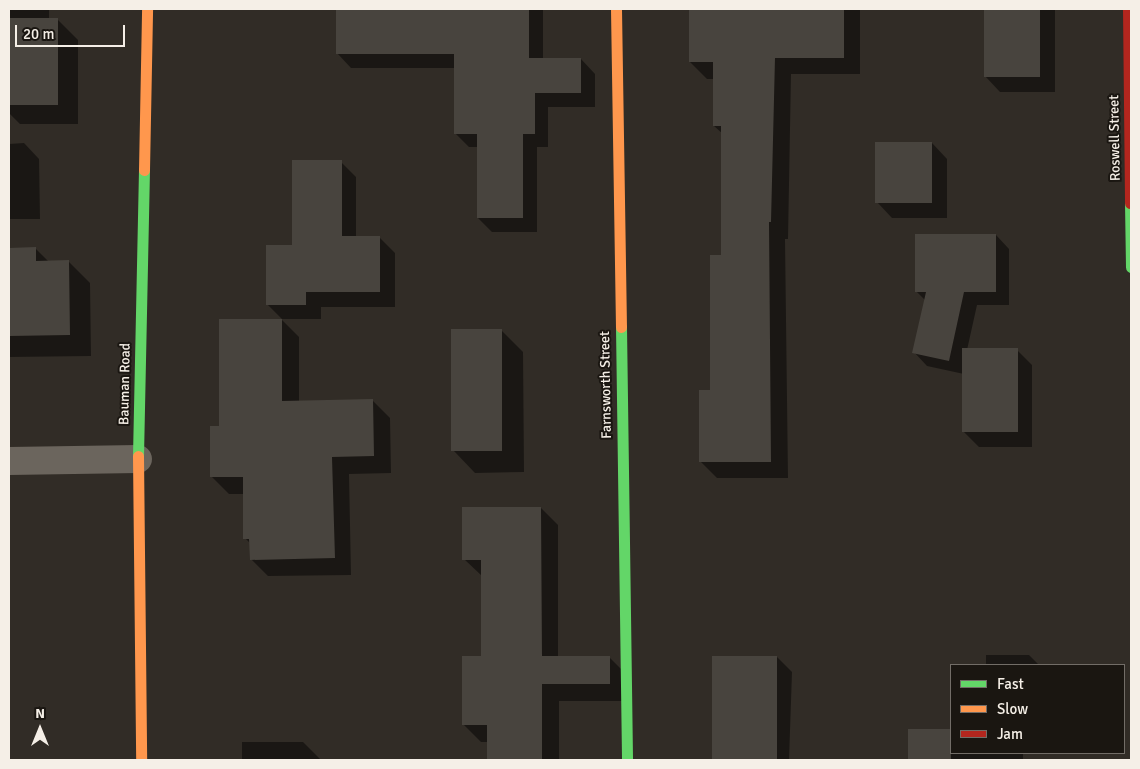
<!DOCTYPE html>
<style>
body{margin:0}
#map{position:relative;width:1140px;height:769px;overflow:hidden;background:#312c26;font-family:Signika,sans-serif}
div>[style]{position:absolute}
.shadow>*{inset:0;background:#0007}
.building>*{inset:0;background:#48443e;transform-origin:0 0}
.street>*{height:28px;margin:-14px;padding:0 14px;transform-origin:14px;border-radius:14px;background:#6b655d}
.fast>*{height:11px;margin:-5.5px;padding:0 5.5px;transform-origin:5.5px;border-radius:5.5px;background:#63d668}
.slow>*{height:11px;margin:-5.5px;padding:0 5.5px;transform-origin:5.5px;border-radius:5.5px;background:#ff974d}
.jam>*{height:11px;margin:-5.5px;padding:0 5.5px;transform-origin:5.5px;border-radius:5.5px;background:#b3261e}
span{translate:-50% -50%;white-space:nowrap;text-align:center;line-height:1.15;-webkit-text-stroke:4px #1a1611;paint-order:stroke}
.street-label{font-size:14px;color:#f5efe7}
.frame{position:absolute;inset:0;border:10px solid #f5efe7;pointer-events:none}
.legend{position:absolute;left:950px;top:664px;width:175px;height:90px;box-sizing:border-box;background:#1a1611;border:1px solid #726d67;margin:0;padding:6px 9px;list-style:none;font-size:15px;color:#f5efe7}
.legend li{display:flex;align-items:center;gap:10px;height:25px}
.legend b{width:25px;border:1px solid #726d67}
.north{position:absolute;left:15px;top:704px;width:50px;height:50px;-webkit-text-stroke:4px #1a1611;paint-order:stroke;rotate:0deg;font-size:14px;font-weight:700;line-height:20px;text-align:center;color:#f5efe7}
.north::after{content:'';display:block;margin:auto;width:18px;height:22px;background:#f5efe7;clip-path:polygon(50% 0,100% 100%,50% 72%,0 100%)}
.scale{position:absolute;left:15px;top:25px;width:110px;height:22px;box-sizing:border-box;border:2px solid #f5efe7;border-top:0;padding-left:6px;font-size:15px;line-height:18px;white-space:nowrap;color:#f5efe7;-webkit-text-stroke:4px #1a1611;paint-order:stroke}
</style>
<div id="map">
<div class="shadow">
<div style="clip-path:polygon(9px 9px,49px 9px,49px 20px,58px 20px,78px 40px,78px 124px,20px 124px,9px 113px)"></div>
<div style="clip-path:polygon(337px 9px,543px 9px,543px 59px,581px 59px,595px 74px,595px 107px,548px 107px,548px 147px,537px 147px,537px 232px,492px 232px,478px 218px,478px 147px,469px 147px,455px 133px,455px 68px,351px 68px,337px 53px)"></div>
<div style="clip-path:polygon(690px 9px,860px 9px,860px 74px,791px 74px,788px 239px,785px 239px,788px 478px,717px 478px,700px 461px,712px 391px,723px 256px,723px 134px,714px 126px,714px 79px,707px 79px,690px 62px)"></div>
<div style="clip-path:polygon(985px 9px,1055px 9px,1055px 92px,1000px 92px,985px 76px)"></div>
<div style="clip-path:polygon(24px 143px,39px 159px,40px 219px,9px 219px,9px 144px)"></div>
<div style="clip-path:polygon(932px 143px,947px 159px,947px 218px,892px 218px,877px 202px)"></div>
<div style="clip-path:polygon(341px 162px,356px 177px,356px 238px,380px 238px,395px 253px,395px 307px,321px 307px,321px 319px,282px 319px,267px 304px,293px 246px)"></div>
<div style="clip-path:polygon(996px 235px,1009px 249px,1009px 305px,977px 305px,967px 350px,1017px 350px,1032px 365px,1032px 447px,979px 447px,964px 432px,964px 374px,927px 366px,914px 352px,925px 300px,916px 291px)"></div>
<div style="clip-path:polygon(36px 249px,49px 262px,68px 261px,90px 283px,91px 356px,9px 357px,9px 262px)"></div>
<div style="clip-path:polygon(282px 320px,299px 337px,299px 402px,373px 401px,390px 418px,391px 473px,349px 474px,351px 575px,268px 576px,251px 559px,251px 544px,245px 538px,244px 494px,229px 494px,211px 476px,221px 427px)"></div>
<div style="clip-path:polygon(502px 331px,523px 352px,524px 472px,475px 473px,454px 451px)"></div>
<div style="clip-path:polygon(541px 508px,558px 525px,558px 657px,609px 657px,626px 674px,627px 701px,559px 701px,559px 760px,488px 760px,488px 742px,481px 742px,464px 725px,482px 657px,482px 576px,464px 559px)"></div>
<div style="clip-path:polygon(986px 655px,1029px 655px,1039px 665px,986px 665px)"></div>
<div style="clip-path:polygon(713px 657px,777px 657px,792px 672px,789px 760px,712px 760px)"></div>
<div style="clip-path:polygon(910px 731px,951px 731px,951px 753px,1023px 753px,1023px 760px,910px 760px)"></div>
<div style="clip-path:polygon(242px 742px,303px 742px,321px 760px,242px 760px)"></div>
</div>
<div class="building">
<div style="clip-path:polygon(336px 9px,529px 9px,529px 58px,581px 58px,581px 93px,535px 93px,535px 134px,523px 134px,523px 218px,477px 218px,477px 134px,454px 134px,454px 54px,336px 54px)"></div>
<div style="clip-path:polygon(689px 9px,844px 9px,844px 58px,775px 58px,771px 222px,769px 222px,771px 462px,699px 462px,699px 390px,710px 390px,710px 255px,721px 255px,721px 126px,713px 126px,713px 62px,689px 62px)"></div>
<div style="left:984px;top:9px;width:56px;height:68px"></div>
<div style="left:9px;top:18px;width:49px;height:87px"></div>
<div style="left:875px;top:142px;width:57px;height:61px"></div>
<div style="clip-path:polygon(292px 160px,342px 160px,342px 236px,380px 236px,380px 292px,306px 292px,306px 305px,266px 305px,266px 245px,292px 245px)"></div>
<div style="clip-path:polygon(915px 234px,996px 234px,996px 292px,964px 292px,949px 361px,912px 353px,926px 292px,915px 292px)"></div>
<div style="clip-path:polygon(36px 247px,36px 261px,69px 260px,70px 335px,9px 336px,9px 248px)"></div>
<div style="clip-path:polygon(219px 319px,282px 319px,282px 401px,373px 399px,374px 456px,332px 457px,335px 558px,250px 560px,249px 539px,243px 539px,243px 477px,210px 477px,210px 426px,219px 426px)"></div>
<div style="left:502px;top:329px;width:122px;height:51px;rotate:90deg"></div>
<div style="left:962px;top:348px;width:56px;height:84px"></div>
<div style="clip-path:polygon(462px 507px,541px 507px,542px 656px,610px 656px,610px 684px,542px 684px,542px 760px,487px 760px,487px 725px,462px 725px,462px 656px,481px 656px,481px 560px,462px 560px)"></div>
<div style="left:712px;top:656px;width:65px;height:104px"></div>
<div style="left:951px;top:729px;width:31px;height:43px;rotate:90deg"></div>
</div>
<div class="street">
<div style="left:9px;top:461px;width:129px;rotate:-0.9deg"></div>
</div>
<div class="fast">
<div style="left:1130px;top:203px;width:64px;rotate:89.1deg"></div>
<div style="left:621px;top:327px;width:433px;rotate:89.2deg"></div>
<div style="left:138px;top:456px;width:286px;rotate:-88.8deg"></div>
</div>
<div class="slow">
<div style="left:616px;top:9px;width:318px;rotate:89.1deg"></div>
<div style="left:144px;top:170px;width:161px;rotate:-88.9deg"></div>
<div style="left:138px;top:456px;width:304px;rotate:89.4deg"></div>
</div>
<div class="jam">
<div style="left:1128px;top:9px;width:194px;rotate:89.4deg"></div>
</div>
<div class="street-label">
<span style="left:1115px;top:138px;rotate:-91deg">Roswell Street</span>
<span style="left:125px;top:384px;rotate:-89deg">Bauman Road</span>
<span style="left:606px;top:385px;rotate:-91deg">Farnsworth Street</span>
</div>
<div class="frame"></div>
<ul class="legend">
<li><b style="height:6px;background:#63d668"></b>Fast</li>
<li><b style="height:6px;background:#ff974d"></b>Slow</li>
<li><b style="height:6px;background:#b3261e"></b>Jam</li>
</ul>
<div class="north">N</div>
<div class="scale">20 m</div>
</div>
